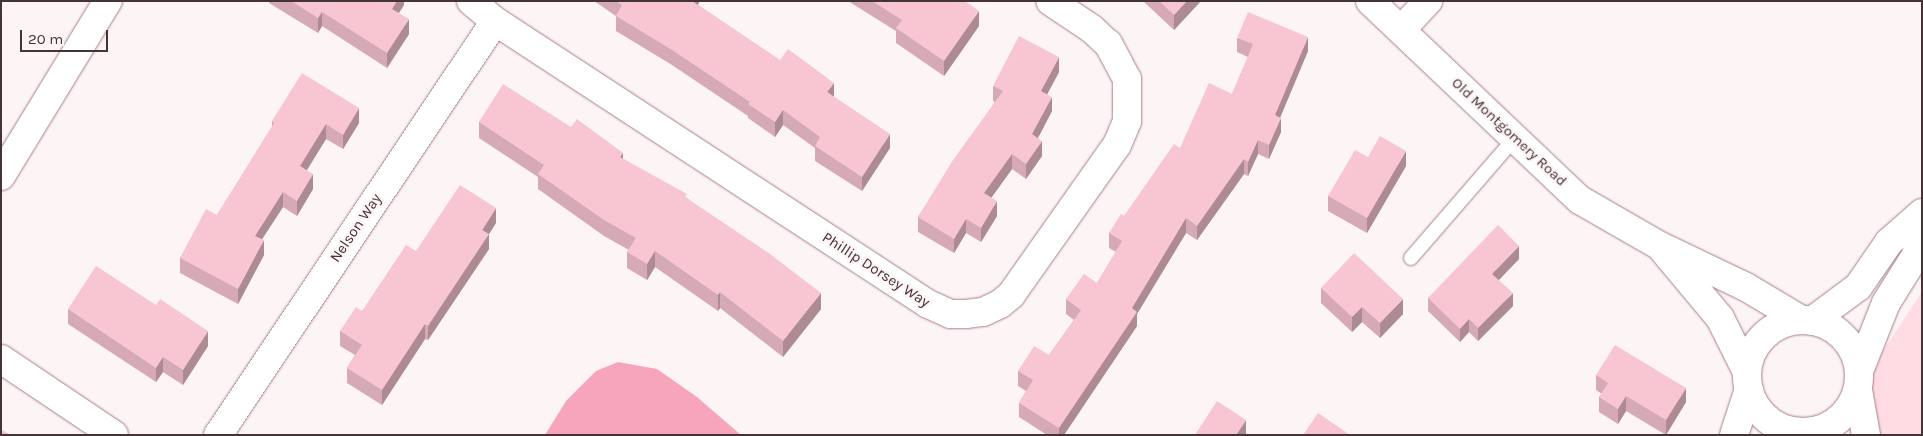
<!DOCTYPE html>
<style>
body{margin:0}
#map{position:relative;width:1923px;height:436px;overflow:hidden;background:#fdf4f6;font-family:Karla,sans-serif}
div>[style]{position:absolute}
.green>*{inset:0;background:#ffdce4}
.water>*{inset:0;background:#f7a5bb}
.roads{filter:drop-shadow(0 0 1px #a68089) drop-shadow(0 0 1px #a68089)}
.lane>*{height:14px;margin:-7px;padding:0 7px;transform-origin:7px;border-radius:7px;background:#fff}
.street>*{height:28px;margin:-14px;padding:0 14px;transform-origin:14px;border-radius:14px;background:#fff}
.secondary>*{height:28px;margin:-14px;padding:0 14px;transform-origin:14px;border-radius:14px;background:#fff}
.secondary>.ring{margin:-14px;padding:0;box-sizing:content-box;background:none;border:28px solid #fff;border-radius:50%}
.wall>*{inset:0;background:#d5a9b5}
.shaded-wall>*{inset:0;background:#ae8a93}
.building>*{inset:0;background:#f8c5d2}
span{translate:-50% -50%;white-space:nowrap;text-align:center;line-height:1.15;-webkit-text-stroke:5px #fdf4f6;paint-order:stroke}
.street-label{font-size:15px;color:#443337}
.frame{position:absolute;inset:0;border:2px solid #443337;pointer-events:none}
.scale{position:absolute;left:20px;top:30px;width:88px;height:22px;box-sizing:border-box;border:2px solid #443337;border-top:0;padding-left:6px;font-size:15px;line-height:18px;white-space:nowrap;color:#443337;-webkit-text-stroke:4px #fdf4f6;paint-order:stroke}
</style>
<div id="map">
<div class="green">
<div style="clip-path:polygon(1922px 292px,1922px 435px,1874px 435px,1845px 408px)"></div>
</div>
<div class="water">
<div style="clip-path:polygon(618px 362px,657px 369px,697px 397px,741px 435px,545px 435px,566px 401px,596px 371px)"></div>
</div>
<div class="roads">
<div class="lane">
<div style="left:1411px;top:258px;width:159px;rotate:-49.1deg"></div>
</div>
<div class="street">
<div style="left:471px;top:1px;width:31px;rotate:40deg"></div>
<div style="left:495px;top:21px;width:517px;rotate:33.17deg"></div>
<div style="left:928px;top:304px;width:24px;rotate:24deg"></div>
<div style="left:950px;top:314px;width:16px"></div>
<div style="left:966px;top:314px;width:17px;rotate:-7deg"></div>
<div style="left:983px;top:312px;width:19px;rotate:-25deg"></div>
<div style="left:1000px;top:304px;width:14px;rotate:-39deg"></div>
<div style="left:1011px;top:295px;width:184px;rotate:-54.8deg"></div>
<div style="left:1117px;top:145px;width:26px;rotate:-67deg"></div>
<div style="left:1127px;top:121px;width:42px;rotate:-90deg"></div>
<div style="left:1127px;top:79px;width:40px;rotate:-118deg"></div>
<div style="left:1108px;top:44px;width:22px;rotate:-137deg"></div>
<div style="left:1092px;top:29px;width:50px;rotate:-146.3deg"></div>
<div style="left:1401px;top:30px;width:40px;rotate:-47deg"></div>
<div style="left:1px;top:359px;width:136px;rotate:33.9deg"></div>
<div style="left:1858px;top:390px;width:46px;rotate:79.9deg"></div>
<div style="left:218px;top:435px;width:498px;rotate:-56.2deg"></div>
<div style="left:1734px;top:435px;width:48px;rotate:-71.9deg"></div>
<div style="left:1783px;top:435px;width:6px;rotate:-51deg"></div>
</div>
<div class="secondary">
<div style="left:1370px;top:1px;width:289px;rotate:43.5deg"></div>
<div style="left:1580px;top:200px;width:92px;rotate:29.9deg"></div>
<div style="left:1660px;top:246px;width:95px;rotate:25.5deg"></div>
<div style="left:1746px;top:287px;width:63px;rotate:30.7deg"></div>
<div style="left:1px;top:176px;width:205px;rotate:-58.6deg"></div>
<div style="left:1664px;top:251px;width:87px;rotate:50.1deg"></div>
<div style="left:1720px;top:318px;width:60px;rotate:63.4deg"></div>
<div class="ring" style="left:1747px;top:320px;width:84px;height:84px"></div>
<div style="left:1812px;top:321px;width:57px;rotate:-36.5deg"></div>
<div style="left:1858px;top:287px;width:55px;rotate:-55.4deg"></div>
<div style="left:1889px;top:242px;width:44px;rotate:-41.3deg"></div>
<div style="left:1859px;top:371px;width:73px;rotate:-68.3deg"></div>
<div style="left:1886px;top:303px;width:57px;rotate:-58deg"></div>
<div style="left:1916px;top:255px;width:21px;rotate:-73deg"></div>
</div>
</div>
<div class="wall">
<div style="clip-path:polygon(269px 1px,404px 1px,404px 5px,399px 13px,409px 34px,387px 68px,322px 26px,318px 33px,269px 3px)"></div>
<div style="clip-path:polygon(594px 1px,699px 1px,698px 5px,834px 97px,890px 148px,862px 191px,815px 161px,815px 148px,783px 125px,775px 137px,748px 118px,748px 116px,672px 65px,616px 31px,616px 16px)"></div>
<div style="clip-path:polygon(848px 1px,965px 1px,979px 26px,944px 76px,896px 43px,896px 31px)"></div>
<div style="clip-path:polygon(1143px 1px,1201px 1px,1174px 30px)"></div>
<div style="clip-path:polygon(1237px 38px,1308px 51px,1280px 117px,1281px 132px,1269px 159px,1258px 154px,1248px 176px,1244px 174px,1197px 240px,1186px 233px,1137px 314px,1137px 326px,1064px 435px,1047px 435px,1019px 417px,1019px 403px,1026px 391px,1018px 386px,1018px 371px,1049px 355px,1074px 320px,1066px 314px,1066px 299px,1097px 283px,1116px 252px,1109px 248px,1109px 233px,1124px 216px,1180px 148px,1232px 94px,1248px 57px,1237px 52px)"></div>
<div style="clip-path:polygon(1059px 72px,1047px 94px,1052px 111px,1038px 138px,1042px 156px,1026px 179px,1012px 169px,991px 198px,997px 216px,981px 242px,966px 233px,954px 253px,918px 232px,918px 217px,995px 102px,993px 101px,993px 86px)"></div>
<div style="clip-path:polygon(272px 121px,359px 123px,343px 149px,326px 139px,307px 170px,313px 189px,297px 216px,283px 207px,262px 239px,264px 255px,238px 304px,180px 273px,180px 258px,217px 215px,272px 127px)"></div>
<div style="clip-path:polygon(479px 122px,571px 127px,687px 198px,821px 309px,783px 357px,720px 308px,718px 311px,655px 267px,647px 280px,627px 268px,627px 252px,629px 250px,604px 236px,538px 189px,538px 177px,479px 138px)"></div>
<div style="clip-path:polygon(1368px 157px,1406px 166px,1367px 233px,1328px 211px,1328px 196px)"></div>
<div style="clip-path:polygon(496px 223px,489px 234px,489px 249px,428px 340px,425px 339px,382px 405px,347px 383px,347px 368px,355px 355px,340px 346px,340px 331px,362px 311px)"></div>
<div style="clip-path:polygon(1519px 259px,1499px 280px,1513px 306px,1478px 341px,1469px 332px,1460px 342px,1428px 311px,1428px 298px)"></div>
<div style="clip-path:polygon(1321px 288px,1403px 314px,1380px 338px,1362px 322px,1352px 332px,1321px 303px)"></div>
<div style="clip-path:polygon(68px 309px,208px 346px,183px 385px,163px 372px,156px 382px,68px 324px)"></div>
<div style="clip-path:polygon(1596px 375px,1686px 402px,1666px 435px,1626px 411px,1618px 424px,1599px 412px,1599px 397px,1602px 394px,1596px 390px)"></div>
</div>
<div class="shaded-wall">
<div style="clip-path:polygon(397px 1px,404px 1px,404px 5px,392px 23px,392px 9px)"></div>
<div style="clip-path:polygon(691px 1px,699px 1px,699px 3px,691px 15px)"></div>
<div style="clip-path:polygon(1187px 1px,1201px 1px,1174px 30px,1174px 15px)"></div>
<div style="clip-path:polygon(979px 11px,979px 26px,944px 76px,944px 61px)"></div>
<div style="clip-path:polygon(322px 12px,322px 26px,318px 33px,318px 18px)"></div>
<div style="clip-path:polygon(409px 19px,409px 34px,387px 68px,387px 53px)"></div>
<div style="clip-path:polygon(1308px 37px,1308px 51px,1275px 130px,1275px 115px)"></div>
<div style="clip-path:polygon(1059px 57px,1059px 72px,1041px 106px,1041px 91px)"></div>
<div style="clip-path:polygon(834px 83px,834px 97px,827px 92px)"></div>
<div style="clip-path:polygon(1052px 97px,1052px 111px,1032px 149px,1032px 134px)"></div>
<div style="clip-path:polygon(359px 108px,359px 123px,343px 149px,343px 135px)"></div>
<div style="clip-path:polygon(783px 110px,783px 125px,775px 137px,775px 122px)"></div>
<div style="clip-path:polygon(1281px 118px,1281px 132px,1269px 159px,1269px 145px)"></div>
<div style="clip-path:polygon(326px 124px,326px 139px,300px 181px,300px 166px)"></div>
<div style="clip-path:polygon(890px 134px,890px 148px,862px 191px,862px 177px)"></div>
<div style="clip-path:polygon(1258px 140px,1258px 154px,1248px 176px,1248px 162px)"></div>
<div style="clip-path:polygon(1042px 141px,1042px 156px,1026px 179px,1026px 164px)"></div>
<div style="clip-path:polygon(1406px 151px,1406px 166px,1367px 233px,1367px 218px)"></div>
<div style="clip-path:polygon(623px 153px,623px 168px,620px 157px)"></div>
<div style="clip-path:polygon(1012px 154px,1012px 169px,984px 208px,984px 193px)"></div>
<div style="clip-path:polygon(1244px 159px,1244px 174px,1197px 240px,1197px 226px)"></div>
<div style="clip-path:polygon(313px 174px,313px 189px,297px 216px,297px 201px)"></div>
<div style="clip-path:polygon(283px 192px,283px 207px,255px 250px,255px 236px)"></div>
<div style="clip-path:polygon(997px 201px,997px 216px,981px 242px,981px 228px)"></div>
<div style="clip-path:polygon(496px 208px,496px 223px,489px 234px,489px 249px,428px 340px,428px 326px,482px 230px)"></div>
<div style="clip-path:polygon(1186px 218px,1186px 233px,1137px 314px,1137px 326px,1064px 435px,1059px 435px,1059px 428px,1132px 308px)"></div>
<div style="clip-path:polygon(966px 219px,966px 233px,954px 253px,954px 239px)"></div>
<div style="clip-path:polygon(264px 240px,264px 255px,238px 304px,238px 289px)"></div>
<div style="clip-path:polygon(1519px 246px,1519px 259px,1492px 287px,1492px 274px)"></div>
<div style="clip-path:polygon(655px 251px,655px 267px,647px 280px,647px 264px)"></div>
<div style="clip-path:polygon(720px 292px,720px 308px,718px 311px,718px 295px)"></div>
<div style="clip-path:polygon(821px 293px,821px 309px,783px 357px,783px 341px)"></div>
<div style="clip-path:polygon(1513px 293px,1513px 306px,1478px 341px,1478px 328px)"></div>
<div style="clip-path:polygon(1403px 299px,1403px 314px,1380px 338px,1380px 323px)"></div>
<div style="clip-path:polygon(1362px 307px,1362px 322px,1352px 332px,1352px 317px)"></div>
<div style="clip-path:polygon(1469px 319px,1469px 332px,1460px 342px,1460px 329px)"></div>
<div style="clip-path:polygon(425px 324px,425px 339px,382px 405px,382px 390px)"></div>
<div style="clip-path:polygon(208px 331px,208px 346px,183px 385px,183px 370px)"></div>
<div style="clip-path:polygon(163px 357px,163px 372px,156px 382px,156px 368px)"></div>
<div style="clip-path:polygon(1686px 388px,1686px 402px,1666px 435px,1666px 420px)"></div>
<div style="clip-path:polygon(1626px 396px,1626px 411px,1618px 424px,1618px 409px)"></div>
<div style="clip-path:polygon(1246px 420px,1246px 435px,1236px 435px)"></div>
</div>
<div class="building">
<div style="clip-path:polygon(291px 1px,397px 1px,392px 9px,409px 19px,387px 53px,322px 12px,318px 18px)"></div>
<div style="clip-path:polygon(616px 1px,692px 1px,780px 60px,788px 49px,834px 83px,827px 92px,890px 134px,862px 177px,815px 146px,820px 137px,783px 110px,775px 122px,748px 104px,750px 102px,672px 50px,616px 16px,622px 5px)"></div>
<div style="clip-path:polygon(872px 1px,965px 1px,979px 11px,944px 61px,896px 28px,902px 20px)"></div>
<div style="clip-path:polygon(1159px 1px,1187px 1px,1174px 15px)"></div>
<div style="clip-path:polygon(1248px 12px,1308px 37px,1275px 115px,1281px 118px,1269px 145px,1258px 140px,1248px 162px,1244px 159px,1197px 226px,1186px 218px,1132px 308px,1137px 312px,1059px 428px,1019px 403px,1033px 380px,1018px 371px,1034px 346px,1049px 355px,1081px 310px,1066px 299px,1084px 274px,1097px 283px,1122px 241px,1109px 233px,1121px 214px,1124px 216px,1174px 144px,1180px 148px,1209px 83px,1232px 94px,1253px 44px,1237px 38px)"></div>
<div style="clip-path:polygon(1019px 36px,1059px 57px,1041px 91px,1052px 97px,1032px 134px,1042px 141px,1026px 164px,1012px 154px,984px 193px,997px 201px,981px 228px,966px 219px,954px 239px,918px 217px,953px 160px,1003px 91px,993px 86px)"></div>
<div style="clip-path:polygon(302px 73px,359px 108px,343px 135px,326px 124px,300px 166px,313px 174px,297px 201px,283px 192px,255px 236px,264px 240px,238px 289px,180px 258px,206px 209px,217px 215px,274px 123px,272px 121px)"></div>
<div style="clip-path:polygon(503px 84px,571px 127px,577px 119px,623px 153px,620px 157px,687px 194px,685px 197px,770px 254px,821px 293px,783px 341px,720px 292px,718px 295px,655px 251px,647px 264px,627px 252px,636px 238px,604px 220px,538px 174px,544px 165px,479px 122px)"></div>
<div style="clip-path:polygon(1380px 136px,1406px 151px,1367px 218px,1328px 196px,1355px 150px,1368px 157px)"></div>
<div style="clip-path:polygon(460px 185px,496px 208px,482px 230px,489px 234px,428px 326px,425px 324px,382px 390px,347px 368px,362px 345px,340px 331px,356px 307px,362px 311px,406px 245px,416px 251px)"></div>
<div style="clip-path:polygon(1498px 225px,1519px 246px,1492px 274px,1513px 293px,1478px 328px,1469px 319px,1460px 329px,1428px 298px)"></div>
<div style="clip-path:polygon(1354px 253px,1403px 299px,1380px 323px,1362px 307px,1352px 317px,1321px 288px)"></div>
<div style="clip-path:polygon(96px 266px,156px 305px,160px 299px,208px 331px,183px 370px,163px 357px,156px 368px,68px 309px)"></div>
<div style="clip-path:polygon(1615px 345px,1686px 388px,1666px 420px,1626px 396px,1618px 409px,1599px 397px,1608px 383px,1596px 375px)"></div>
<div style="clip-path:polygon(1217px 401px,1246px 420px,1236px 435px,1195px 435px)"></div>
<div style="clip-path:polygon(1318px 413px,1350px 435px,1303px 435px)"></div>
<div style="clip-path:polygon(3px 430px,10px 435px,1px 435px,1px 433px)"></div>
</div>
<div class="street-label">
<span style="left:1509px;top:132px;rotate:43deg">Old Montgomery Road</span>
<span style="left:356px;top:228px;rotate:-56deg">Nelson Way</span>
<span style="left:876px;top:270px;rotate:33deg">Phillip Dorsey Way</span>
</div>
<div class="frame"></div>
<div class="scale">20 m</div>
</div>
